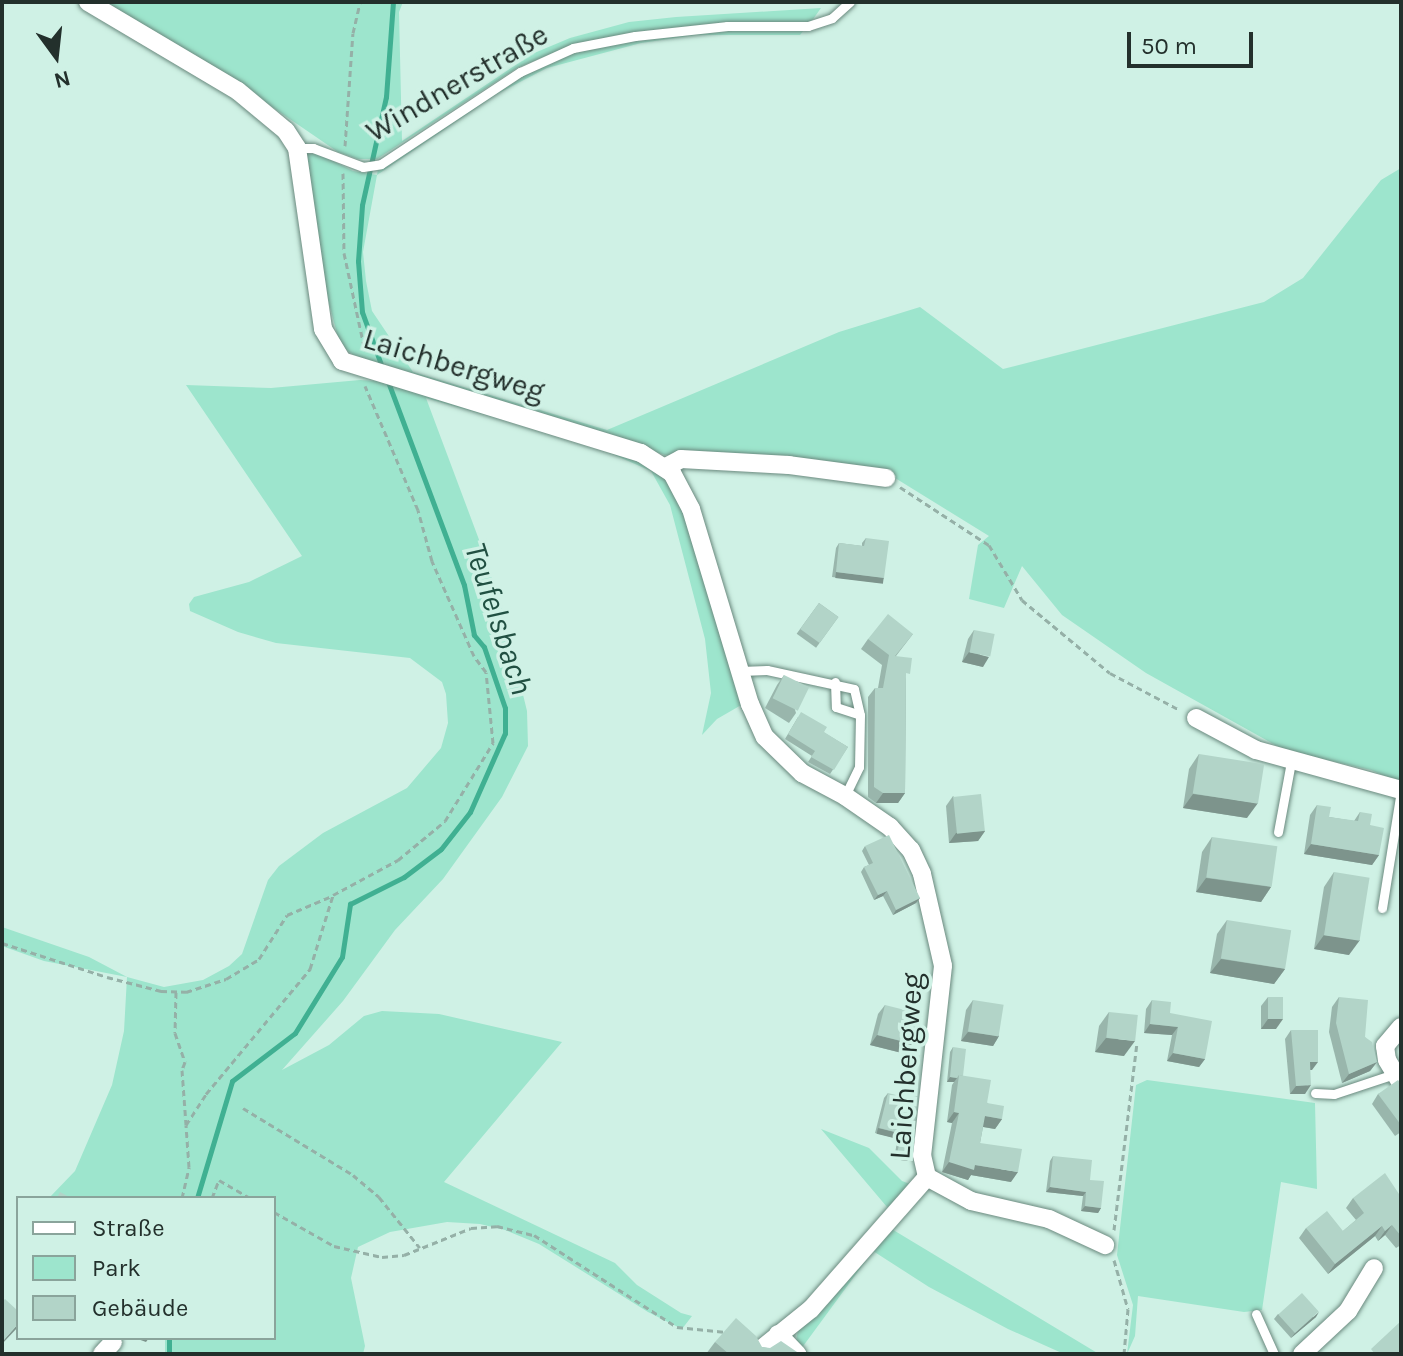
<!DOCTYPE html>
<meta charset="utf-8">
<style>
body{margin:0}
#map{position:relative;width:1403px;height:1356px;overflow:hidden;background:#cff1e5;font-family:Karla,sans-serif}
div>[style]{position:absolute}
.green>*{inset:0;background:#9de5cd}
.stream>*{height:5px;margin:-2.5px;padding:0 2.5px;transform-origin:2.5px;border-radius:2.5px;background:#40b092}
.path>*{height:3px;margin-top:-1.5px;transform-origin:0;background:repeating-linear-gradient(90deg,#95b0a7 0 6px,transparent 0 10px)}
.roads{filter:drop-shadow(0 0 2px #6a897e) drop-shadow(0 0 2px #6a897e)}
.service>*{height:9px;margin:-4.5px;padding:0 4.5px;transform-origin:4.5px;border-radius:4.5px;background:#fff}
.minor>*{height:18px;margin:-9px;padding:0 9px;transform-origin:9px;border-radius:9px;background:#fff}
.wall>*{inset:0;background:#99b6ac;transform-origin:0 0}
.shaded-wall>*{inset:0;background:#7d948c;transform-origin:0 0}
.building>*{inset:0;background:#b2d4c8;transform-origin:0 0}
span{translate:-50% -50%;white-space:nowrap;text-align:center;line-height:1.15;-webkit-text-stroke:7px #cff1e5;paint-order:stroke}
.street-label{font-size:30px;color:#23302c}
.water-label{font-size:32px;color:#215042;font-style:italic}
.frame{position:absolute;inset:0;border:4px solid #23302c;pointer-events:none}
.legend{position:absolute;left:16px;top:1196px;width:260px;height:144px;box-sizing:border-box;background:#cff1e5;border:2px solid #8aa49b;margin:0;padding:10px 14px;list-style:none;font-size:24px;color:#23302c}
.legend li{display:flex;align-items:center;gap:16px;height:40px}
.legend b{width:40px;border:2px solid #8aa49b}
.north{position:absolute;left:16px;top:16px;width:80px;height:80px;-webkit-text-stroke:6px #cff1e5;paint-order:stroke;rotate:165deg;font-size:22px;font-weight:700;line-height:32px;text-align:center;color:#23302c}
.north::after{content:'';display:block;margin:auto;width:28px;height:36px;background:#23302c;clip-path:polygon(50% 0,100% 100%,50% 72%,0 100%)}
.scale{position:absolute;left:1127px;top:32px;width:126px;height:36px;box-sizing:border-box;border:4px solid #23302c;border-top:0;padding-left:10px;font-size:24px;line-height:28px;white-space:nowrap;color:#23302c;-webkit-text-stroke:6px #cff1e5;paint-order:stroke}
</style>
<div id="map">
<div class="green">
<div style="clip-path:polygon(96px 2px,403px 2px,399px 12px,402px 141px,532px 54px,570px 38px,629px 22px,676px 17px,821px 8px,811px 22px,567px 47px,517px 68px,377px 159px,358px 159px,338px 152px,246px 89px)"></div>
<div style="clip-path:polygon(735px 30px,804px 30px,800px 35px,696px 35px,641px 43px,547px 68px,497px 94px,377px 175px,363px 252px,366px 281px,372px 311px,413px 372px,607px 430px,839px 332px,920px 307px,1003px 369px,1264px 302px,1303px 278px,1381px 180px,1401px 168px,1401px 783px,1371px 770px,1284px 750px,1146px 673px,1062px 615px,1022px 566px,1004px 608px,969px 599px,978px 545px,989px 536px,887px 473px,782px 457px,665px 455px,359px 359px,340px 345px,326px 292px,307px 154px,319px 154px,353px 171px,377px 175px,378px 169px,507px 84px,556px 58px,620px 42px)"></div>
<div style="clip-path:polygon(360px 380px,393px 382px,641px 458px,677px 488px,743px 704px,717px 719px,702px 735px,711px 693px,705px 639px,670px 505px,651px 471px,594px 446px,426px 398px,484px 553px,504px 617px,527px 711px,528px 746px,502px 797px,443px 879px,395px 930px,343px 1001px,282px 1070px,329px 1045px,364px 1016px,382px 1011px,439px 1014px,562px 1042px,444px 1182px,615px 1263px,637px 1285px,681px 1313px,692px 1316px,682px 1329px,648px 1312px,539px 1244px,505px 1230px,480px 1224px,447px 1222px,390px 1232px,358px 1247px,351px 1278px,365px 1346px,363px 1354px,165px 1354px,165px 1338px,274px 1338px,274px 1198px,49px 1198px,75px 1171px,112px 1085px,124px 1031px,127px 977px,44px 961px,2px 946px,2px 927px,89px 957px,127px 977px,164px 987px,203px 980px,229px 966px,242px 954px,268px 880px,279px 866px,323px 833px,407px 788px,441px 748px,448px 723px,446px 694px,442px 682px,410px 658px,276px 643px,238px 632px,190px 611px,189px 604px,194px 597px,249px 582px,302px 556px,186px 385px,271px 388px)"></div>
<div style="clip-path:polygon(1147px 1080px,1315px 1103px,1317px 1189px,1281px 1182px,1262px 1310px,1244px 1312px,1138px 1296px,1135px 1336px,1127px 1354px,1133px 1305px,1117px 1255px,1136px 1085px)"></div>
<div style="clip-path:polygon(821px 1129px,869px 1148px,902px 1181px,910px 1184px,898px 1201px,887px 1207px)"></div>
<div style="clip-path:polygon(890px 1228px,1099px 1354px,1064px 1354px,1008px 1329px,929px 1287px,873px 1251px,801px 1349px,796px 1342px,798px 1329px)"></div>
</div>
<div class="stream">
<div style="left:383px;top:370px;width:62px;rotate:-109.9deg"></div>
<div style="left:362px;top:312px;width:51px;rotate:-94.5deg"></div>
<div style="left:358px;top:261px;width:56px;rotate:-85.9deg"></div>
<div style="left:362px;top:205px;width:111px;rotate:-77.5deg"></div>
<div style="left:386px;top:97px;width:95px;rotate:-85.8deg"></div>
<div style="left:197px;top:1198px;width:122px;rotate:-73.3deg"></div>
<div style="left:232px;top:1081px;width:79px;rotate:-37.3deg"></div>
<div style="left:295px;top:1033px;width:89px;rotate:-58.3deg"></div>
<div style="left:342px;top:957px;width:54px;rotate:-81.4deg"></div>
<div style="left:350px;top:904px;width:60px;rotate:-26.6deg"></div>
<div style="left:404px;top:877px;width:46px;rotate:-37.1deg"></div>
<div style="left:441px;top:849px;width:47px;rotate:-51.9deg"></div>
<div style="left:470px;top:812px;width:86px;rotate:-66.1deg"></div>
<div style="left:505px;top:733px;width:25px;rotate:-90deg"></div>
<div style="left:505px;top:708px;width:65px;rotate:-109deg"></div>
<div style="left:484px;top:647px;width:16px;rotate:-130deg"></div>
<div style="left:474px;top:635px;width:51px;rotate:-101.3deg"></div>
<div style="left:464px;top:585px;width:220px;rotate:-110.5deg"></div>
<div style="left:169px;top:1338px;width:16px;rotate:90deg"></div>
</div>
<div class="path">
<div style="left:345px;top:146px;width:113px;rotate:-86deg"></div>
<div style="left:353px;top:33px;width:32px;rotate:-77deg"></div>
<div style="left:343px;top:173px;width:80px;rotate:89.3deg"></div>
<div style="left:344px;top:253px;width:100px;rotate:77.9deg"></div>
<div style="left:900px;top:487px;width:106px;rotate:33.1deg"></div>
<div style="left:989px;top:545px;width:64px;rotate:59deg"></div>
<div style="left:1022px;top:600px;width:114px;rotate:39.7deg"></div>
<div style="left:1110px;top:673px;width:79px;rotate:27.9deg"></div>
<div style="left:2px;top:943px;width:110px;rotate:17.9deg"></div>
<div style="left:107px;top:977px;width:56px;rotate:14.5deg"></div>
<div style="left:161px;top:991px;width:25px;rotate:2deg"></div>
<div style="left:186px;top:992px;width:42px;rotate:-18deg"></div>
<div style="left:226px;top:979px;width:39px;rotate:-31deg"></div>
<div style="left:259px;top:959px;width:52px;rotate:-57.5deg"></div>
<div style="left:287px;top:915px;width:49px;rotate:-22.9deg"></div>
<div style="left:176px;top:992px;width:41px;rotate:91.4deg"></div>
<div style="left:175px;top:1033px;width:31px;rotate:71deg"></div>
<div style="left:185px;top:1062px;width:9px;rotate:111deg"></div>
<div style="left:182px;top:1070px;width:55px;rotate:85.8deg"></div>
<div style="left:243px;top:1108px;width:129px;rotate:31.3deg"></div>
<div style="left:353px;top:1175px;width:34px;rotate:40deg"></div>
<div style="left:379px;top:1197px;width:65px;rotate:51.2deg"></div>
<div style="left:182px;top:1198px;width:32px;rotate:-77deg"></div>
<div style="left:189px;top:1167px;width:42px;rotate:-94.1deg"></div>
<div style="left:186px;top:1125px;width:37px;rotate:-57deg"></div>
<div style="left:206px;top:1094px;width:163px;rotate:-50.2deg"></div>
<div style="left:310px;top:969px;width:77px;rotate:-72.7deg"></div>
<div style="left:333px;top:895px;width:74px;rotate:-28.3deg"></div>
<div style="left:398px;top:860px;width:61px;rotate:-39.7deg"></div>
<div style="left:445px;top:821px;width:92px;rotate:-58.4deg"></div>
<div style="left:493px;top:743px;width:71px;rotate:-95.6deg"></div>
<div style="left:486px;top:672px;width:20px;rotate:-127deg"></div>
<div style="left:474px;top:656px;width:104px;rotate:-113.9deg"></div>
<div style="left:432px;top:561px;width:53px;rotate:-105.4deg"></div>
<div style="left:418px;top:510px;width:135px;rotate:-113.1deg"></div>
<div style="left:212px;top:1198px;width:19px;rotate:-69deg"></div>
<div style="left:219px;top:1180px;width:36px;rotate:30deg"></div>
<div style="left:274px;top:1212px;width:69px;rotate:29.5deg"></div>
<div style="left:334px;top:1246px;width:49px;rotate:12.9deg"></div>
<div style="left:382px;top:1257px;width:22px;rotate:-5deg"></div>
<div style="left:404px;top:1255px;width:72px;rotate:-21.9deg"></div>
<div style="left:471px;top:1228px;width:26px;rotate:-4deg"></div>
<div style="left:497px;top:1226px;width:38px;rotate:14deg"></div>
<div style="left:534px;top:1235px;width:170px;rotate:32.8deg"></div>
<div style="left:677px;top:1327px;width:49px;rotate:5.8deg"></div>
<div style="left:1114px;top:1230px;width:188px;rotate:-83deg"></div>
<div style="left:1114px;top:1260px;width:51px;rotate:74.1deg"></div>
<div style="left:1128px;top:1309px;width:45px;rotate:95.1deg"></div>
</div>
<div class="roads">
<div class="service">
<div style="left:297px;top:148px;width:16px"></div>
<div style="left:313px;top:148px;width:53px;rotate:20.8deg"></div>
<div style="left:363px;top:167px;width:18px;rotate:-9deg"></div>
<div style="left:381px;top:164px;width:167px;rotate:-33.5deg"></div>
<div style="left:520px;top:72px;width:58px;rotate:-24.4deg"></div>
<div style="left:573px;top:48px;width:63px;rotate:-11deg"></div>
<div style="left:635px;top:36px;width:93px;rotate:-6.2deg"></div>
<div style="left:727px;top:26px;width:81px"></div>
<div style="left:808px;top:26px;width:25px;rotate:-18deg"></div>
<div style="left:832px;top:18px;width:24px;rotate:-42deg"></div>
<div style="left:740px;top:671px;width:27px;rotate:-2deg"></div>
<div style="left:767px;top:670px;width:89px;rotate:12.3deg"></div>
<div style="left:854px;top:689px;width:27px;rotate:77deg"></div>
<div style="left:860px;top:715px;width:52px;rotate:91.1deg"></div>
<div style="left:859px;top:767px;width:32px;rotate:116deg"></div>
<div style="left:835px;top:682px;width:25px;rotate:88deg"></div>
<div style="left:836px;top:707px;width:25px;rotate:18deg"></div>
<div style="left:1278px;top:832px;width:71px;rotate:-79.5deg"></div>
<div style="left:1382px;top:908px;width:119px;rotate:-80.8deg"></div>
<div style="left:1315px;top:1093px;width:19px;rotate:3deg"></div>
<div style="left:1334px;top:1094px;width:63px;rotate:-18.4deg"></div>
<div style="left:1256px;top:1314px;width:44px;rotate:65.8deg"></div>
</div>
<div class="minor">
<div style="left:88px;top:2px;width:174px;rotate:30.7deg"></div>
<div style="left:238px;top:91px;width:62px;rotate:39.8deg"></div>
<div style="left:286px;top:131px;width:20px;rotate:57deg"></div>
<div style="left:297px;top:148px;width:183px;rotate:81.8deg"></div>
<div style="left:323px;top:329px;width:37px;rotate:59deg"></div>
<div style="left:342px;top:361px;width:313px;rotate:17.1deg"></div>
<div style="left:641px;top:453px;width:37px;rotate:33deg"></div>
<div style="left:672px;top:473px;width:41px;rotate:62.2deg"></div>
<div style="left:691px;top:509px;width:204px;rotate:73.2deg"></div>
<div style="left:750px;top:704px;width:36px;rotate:66deg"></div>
<div style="left:765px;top:737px;width:52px;rotate:44.2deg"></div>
<div style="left:802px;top:773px;width:49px;rotate:28.1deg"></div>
<div style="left:845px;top:796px;width:55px;rotate:34.6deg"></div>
<div style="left:890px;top:827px;width:31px;rotate:48deg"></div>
<div style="left:911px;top:850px;width:26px;rotate:65deg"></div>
<div style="left:922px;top:874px;width:94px;rotate:77.1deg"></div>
<div style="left:943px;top:966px;width:190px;rotate:96.3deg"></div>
<div style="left:922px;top:1155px;width:23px;rotate:77deg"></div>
<div style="left:666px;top:467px;width:17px;rotate:-28deg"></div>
<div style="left:681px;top:459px;width:108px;rotate:3.2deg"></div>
<div style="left:789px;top:465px;width:98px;rotate:7.6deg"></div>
<div style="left:1196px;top:718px;width:68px;rotate:28.1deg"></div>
<div style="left:1256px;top:750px;width:150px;rotate:15.4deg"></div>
<div style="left:1401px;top:1027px;width:25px;rotate:130deg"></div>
<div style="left:1385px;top:1046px;width:14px;rotate:82deg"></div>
<div style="left:1387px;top:1060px;width:27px;rotate:59deg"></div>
<div style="left:927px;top:1177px;width:50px;rotate:28.6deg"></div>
<div style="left:971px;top:1201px;width:80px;rotate:13deg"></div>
<div style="left:1049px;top:1219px;width:62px;rotate:24.9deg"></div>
<div style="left:778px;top:1334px;width:28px;rotate:46deg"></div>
<div style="left:102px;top:1354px;width:16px;rotate:-47deg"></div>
<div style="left:755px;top:1354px;width:72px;rotate:-38.8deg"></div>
<div style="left:811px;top:1309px;width:176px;rotate:-48.7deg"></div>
<div style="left:1302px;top:1354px;width:63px;rotate:-43.1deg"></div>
<div style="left:1348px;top:1311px;width:50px;rotate:-58.8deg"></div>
</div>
</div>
<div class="wall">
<div style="clip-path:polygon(866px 538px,884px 578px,881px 583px,832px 577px,836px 548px,839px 543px,862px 546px,862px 543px)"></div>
<div style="left:819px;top:603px;width:24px;height:38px;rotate:36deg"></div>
<div style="clip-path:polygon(974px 630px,983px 667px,962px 662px,968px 639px)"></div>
<div style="clip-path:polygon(913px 634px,896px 656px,906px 679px,905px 793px,898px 803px,876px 803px,868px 797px,868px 697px,875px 688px,878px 688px,882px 665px,861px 649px,868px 639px)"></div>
<div style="clip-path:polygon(784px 675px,796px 713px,789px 723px,765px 708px,777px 685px)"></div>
<div style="clip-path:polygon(798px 717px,848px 747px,830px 774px,808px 762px,812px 756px,785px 739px)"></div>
<div style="clip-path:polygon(1199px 754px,1247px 818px,1183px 808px,1189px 769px)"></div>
<div style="clip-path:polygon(953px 796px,985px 831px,978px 841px,949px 843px,946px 806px)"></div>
<div style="clip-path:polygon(1317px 805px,1329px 817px,1354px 821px,1360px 812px,1370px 825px,1379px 855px,1372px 865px,1304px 854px,1310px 815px)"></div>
<div style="clip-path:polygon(1212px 837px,1271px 887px,1261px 902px,1196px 892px,1202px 852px)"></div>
<div style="clip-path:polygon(865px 846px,920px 898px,916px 903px,893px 915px,883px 896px,874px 900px,861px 872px,864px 867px,869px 865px,862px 851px)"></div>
<div style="clip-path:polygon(1334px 872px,1349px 955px,1314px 949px,1324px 887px)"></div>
<div style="clip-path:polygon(1227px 920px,1285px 969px,1274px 984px,1210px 973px,1217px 934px)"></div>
<div style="clip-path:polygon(1268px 997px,1276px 1029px,1261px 1029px,1261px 1006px)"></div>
<div style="clip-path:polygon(1339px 997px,1365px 1037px,1377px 1062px,1370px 1071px,1342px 1083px,1329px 1032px,1332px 1007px)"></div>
<div style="clip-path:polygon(973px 1000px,999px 1036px,993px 1046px,961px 1041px,966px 1010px)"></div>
<div style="clip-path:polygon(1152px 1000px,1170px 1013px,1205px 1059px,1199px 1067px,1167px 1061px,1172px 1035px,1144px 1033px,1146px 1009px)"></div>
<div style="clip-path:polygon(885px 1005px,912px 1044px,906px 1054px,870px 1045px,878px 1014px)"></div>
<div style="clip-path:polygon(1109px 1012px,1124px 1056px,1095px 1052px,1099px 1026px)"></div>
<div style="clip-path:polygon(1291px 1030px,1312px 1070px,1310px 1070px,1305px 1094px,1290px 1094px,1285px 1039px)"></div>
<div style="clip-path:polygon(953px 1047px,963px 1076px,1002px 1119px,995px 1129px,983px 1127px,980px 1143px,1011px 1182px,971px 1175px,968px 1180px,942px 1172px,952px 1123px,947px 1122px,952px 1085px,954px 1082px,947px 1082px,950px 1052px)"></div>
<div style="clip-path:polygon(1401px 1084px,1401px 1132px,1395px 1136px,1372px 1104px,1378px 1094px)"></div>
<div style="clip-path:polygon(888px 1093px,905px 1138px,911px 1156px,907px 1161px,894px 1159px,897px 1142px,899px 1139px,875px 1133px,884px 1098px)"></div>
<div style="clip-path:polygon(1053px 1156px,1090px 1180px,1101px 1208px,1098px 1213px,1081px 1211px,1083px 1196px,1046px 1192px,1050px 1161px)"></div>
<div style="clip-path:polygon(1401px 1197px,1401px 1245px,1396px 1248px,1385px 1235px,1378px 1241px,1375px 1236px,1328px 1274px,1299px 1238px,1306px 1228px,1343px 1231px,1356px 1220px,1346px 1208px,1353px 1198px)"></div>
<div style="clip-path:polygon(1278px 1314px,1316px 1317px,1291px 1338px,1274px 1319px)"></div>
<div style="clip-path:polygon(715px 1342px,762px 1347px,800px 1354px,706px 1354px)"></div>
</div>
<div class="shaded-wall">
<div style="left:836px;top:572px;width:48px;height:6px;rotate:7deg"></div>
<div style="clip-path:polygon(969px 652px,989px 657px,983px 667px,962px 662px)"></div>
<div style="clip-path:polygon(883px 793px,905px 793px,898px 803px,876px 803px)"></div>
<div style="clip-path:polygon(1193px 794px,1258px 803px,1247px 818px,1183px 808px)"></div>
<div style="clip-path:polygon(985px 831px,978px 841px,949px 843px,956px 833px)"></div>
<div style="clip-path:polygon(1311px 844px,1379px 855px,1372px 865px,1304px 854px)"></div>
<div style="clip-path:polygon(1206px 878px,1271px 887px,1261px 902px,1196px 892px)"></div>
<div style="clip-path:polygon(887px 891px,883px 896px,874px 900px,878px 895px)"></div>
<div style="clip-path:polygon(920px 898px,916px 903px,893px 915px,896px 910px)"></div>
<div style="clip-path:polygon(1324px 935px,1360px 940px,1349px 955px,1314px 949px)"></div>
<div style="clip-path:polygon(1221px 959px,1285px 969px,1274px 984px,1210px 973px)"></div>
<div style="clip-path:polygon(1268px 1019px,1283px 1019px,1276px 1029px,1261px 1029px)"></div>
<div style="clip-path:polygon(1150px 1024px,1178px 1027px,1172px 1035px,1144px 1033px)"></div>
<div style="clip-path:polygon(968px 1032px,999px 1036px,993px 1046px,961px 1041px)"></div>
<div style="clip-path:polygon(877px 1035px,912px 1044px,906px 1054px,870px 1045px)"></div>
<div style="clip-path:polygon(1106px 1038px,1135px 1041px,1124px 1056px,1095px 1052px)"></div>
<div style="clip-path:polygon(1173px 1053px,1205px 1059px,1199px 1067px,1167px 1061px)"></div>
<div style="clip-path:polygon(1310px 1062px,1318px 1062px,1312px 1070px,1304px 1070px)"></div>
<div style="clip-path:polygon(1377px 1062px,1370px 1071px,1342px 1083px,1349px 1074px)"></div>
<div style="clip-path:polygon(950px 1077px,957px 1078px,954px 1082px,947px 1082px)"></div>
<div style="clip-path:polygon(1311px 1085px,1305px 1094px,1290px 1094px,1296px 1086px)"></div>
<div style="clip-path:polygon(954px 1112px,959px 1113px,952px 1123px,947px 1122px)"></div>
<div style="clip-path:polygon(985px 1116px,1002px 1119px,995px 1129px,978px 1126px)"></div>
<div style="left:878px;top:1128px;width:30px;height:6px;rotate:14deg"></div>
<div style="clip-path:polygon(898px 1154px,911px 1156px,907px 1161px,894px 1159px)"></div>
<div style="clip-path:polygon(949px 1162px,975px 1165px,1018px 1172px,1011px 1182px,971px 1175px,968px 1180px,942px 1172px)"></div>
<div style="clip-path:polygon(1050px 1187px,1086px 1192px,1083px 1196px,1046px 1192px)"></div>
<div style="clip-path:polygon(1085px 1206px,1101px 1208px,1098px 1213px,1081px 1211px)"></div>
<div style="clip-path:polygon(1392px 1225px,1385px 1235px,1378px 1241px,1385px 1231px)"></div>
<div style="clip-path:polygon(1382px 1226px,1375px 1236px,1328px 1274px,1335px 1264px)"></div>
<div style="clip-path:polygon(1319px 1312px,1316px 1317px,1291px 1338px,1295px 1333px)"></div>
<div style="clip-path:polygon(18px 1324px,18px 1327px,2px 1344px,2px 1342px)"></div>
<div style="clip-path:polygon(135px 1338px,149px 1338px,146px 1342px)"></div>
</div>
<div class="building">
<div style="clip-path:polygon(866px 538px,889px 541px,884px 578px,836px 572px,839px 543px,864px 546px)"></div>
<div style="left:819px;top:603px;width:24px;height:32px;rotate:36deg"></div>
<div style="clip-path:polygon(888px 614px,913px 634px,895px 656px,912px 658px,910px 674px,906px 673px,905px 793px,883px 793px,874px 787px,875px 688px,883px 688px,889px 655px,868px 639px)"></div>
<div style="left:974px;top:630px;width:21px;height:23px;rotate:11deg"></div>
<div style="left:784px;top:675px;width:28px;height:26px;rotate:26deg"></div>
<div style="clip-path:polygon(801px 712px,827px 727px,824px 732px,848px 747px,834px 770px,811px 757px,815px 751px,788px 734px)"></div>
<div style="left:1199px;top:754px;width:66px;height:40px;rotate:9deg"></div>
<div style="left:981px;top:794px;width:37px;height:28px;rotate:84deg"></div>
<div style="clip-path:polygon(1317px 805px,1331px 807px,1329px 817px,1358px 821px,1360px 812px,1372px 814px,1370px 825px,1384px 828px,1379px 855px,1311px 844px)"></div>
<div style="clip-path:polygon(889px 835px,920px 898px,896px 910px,887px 891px,878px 895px,864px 867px,873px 863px,865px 846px)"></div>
<div style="left:1212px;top:837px;width:66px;height:41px;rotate:8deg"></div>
<div style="left:1334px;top:872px;width:36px;height:64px;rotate:9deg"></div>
<div style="left:1227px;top:920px;width:65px;height:39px;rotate:9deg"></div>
<div style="left:1268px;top:997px;width:15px;height:22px"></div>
<div style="clip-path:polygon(1339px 997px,1368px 1000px,1365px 1037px,1372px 1042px,1377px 1062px,1349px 1074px,1336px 1023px)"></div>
<div style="left:973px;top:1000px;width:31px;height:32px;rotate:9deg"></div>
<div style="clip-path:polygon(1152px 1000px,1171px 1002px,1170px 1013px,1212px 1021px,1205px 1059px,1173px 1053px,1178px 1027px,1150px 1024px)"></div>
<div style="left:885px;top:1005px;width:36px;height:31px;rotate:14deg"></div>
<div style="left:1109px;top:1012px;width:29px;height:26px;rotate:6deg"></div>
<div style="clip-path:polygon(1291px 1030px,1318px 1030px,1318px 1062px,1310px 1062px,1311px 1085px,1296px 1086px)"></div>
<div style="clip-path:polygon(953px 1047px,966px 1049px,963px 1076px,959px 1075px,957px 1078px,950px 1077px)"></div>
<div style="clip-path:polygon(959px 1075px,991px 1080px,987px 1103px,1004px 1106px,1002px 1119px,985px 1116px,980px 1143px,1022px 1149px,1018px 1172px,975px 1165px,974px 1170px,949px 1162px,959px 1113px,954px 1112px)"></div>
<div style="clip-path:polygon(1398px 1080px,1401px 1084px,1401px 1125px,1378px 1094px)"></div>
<div style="left:888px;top:1093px;width:30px;height:36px;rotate:14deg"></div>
<div style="left:901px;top:1137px;width:12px;height:17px;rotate:14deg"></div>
<div style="clip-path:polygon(1053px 1156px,1092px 1160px,1090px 1180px,1104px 1181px,1101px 1208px,1085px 1206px,1086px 1192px,1050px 1187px)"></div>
<div style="clip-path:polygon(1385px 1173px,1401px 1197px,1401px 1236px,1392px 1225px,1385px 1231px,1382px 1226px,1335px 1264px,1306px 1228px,1327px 1211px,1343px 1231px,1364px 1213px,1353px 1198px)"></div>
<div style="clip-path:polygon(60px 1192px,71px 1198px,57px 1198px)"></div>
<div style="left:1302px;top:1293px;width:25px;height:32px;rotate:48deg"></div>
<div style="clip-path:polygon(5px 1299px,18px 1311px,18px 1324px,2px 1342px,2px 1302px)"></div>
<div style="clip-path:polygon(736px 1318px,756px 1336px,762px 1347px,770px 1348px,781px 1341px,800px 1354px,729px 1354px,715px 1342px)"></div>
<div style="clip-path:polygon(1401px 1321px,1401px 1354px,1373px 1354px,1374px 1353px,1371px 1349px)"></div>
</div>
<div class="street-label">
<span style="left:457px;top:83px;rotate:-30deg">Windnerstraße</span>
<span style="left:454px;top:365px;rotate:17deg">Laichbergweg</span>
<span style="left:906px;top:1066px;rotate:-86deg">Laichbergweg</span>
</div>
<div class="water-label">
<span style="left:498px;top:619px;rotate:72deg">Teufelsbach</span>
</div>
<div class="frame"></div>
<ul class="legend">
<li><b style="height:10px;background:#fff"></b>Straße</li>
<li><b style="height:22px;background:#9de5cd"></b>Park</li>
<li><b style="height:22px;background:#b2d4c8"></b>Gebäude</li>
</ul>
<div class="north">N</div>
<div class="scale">50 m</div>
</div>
